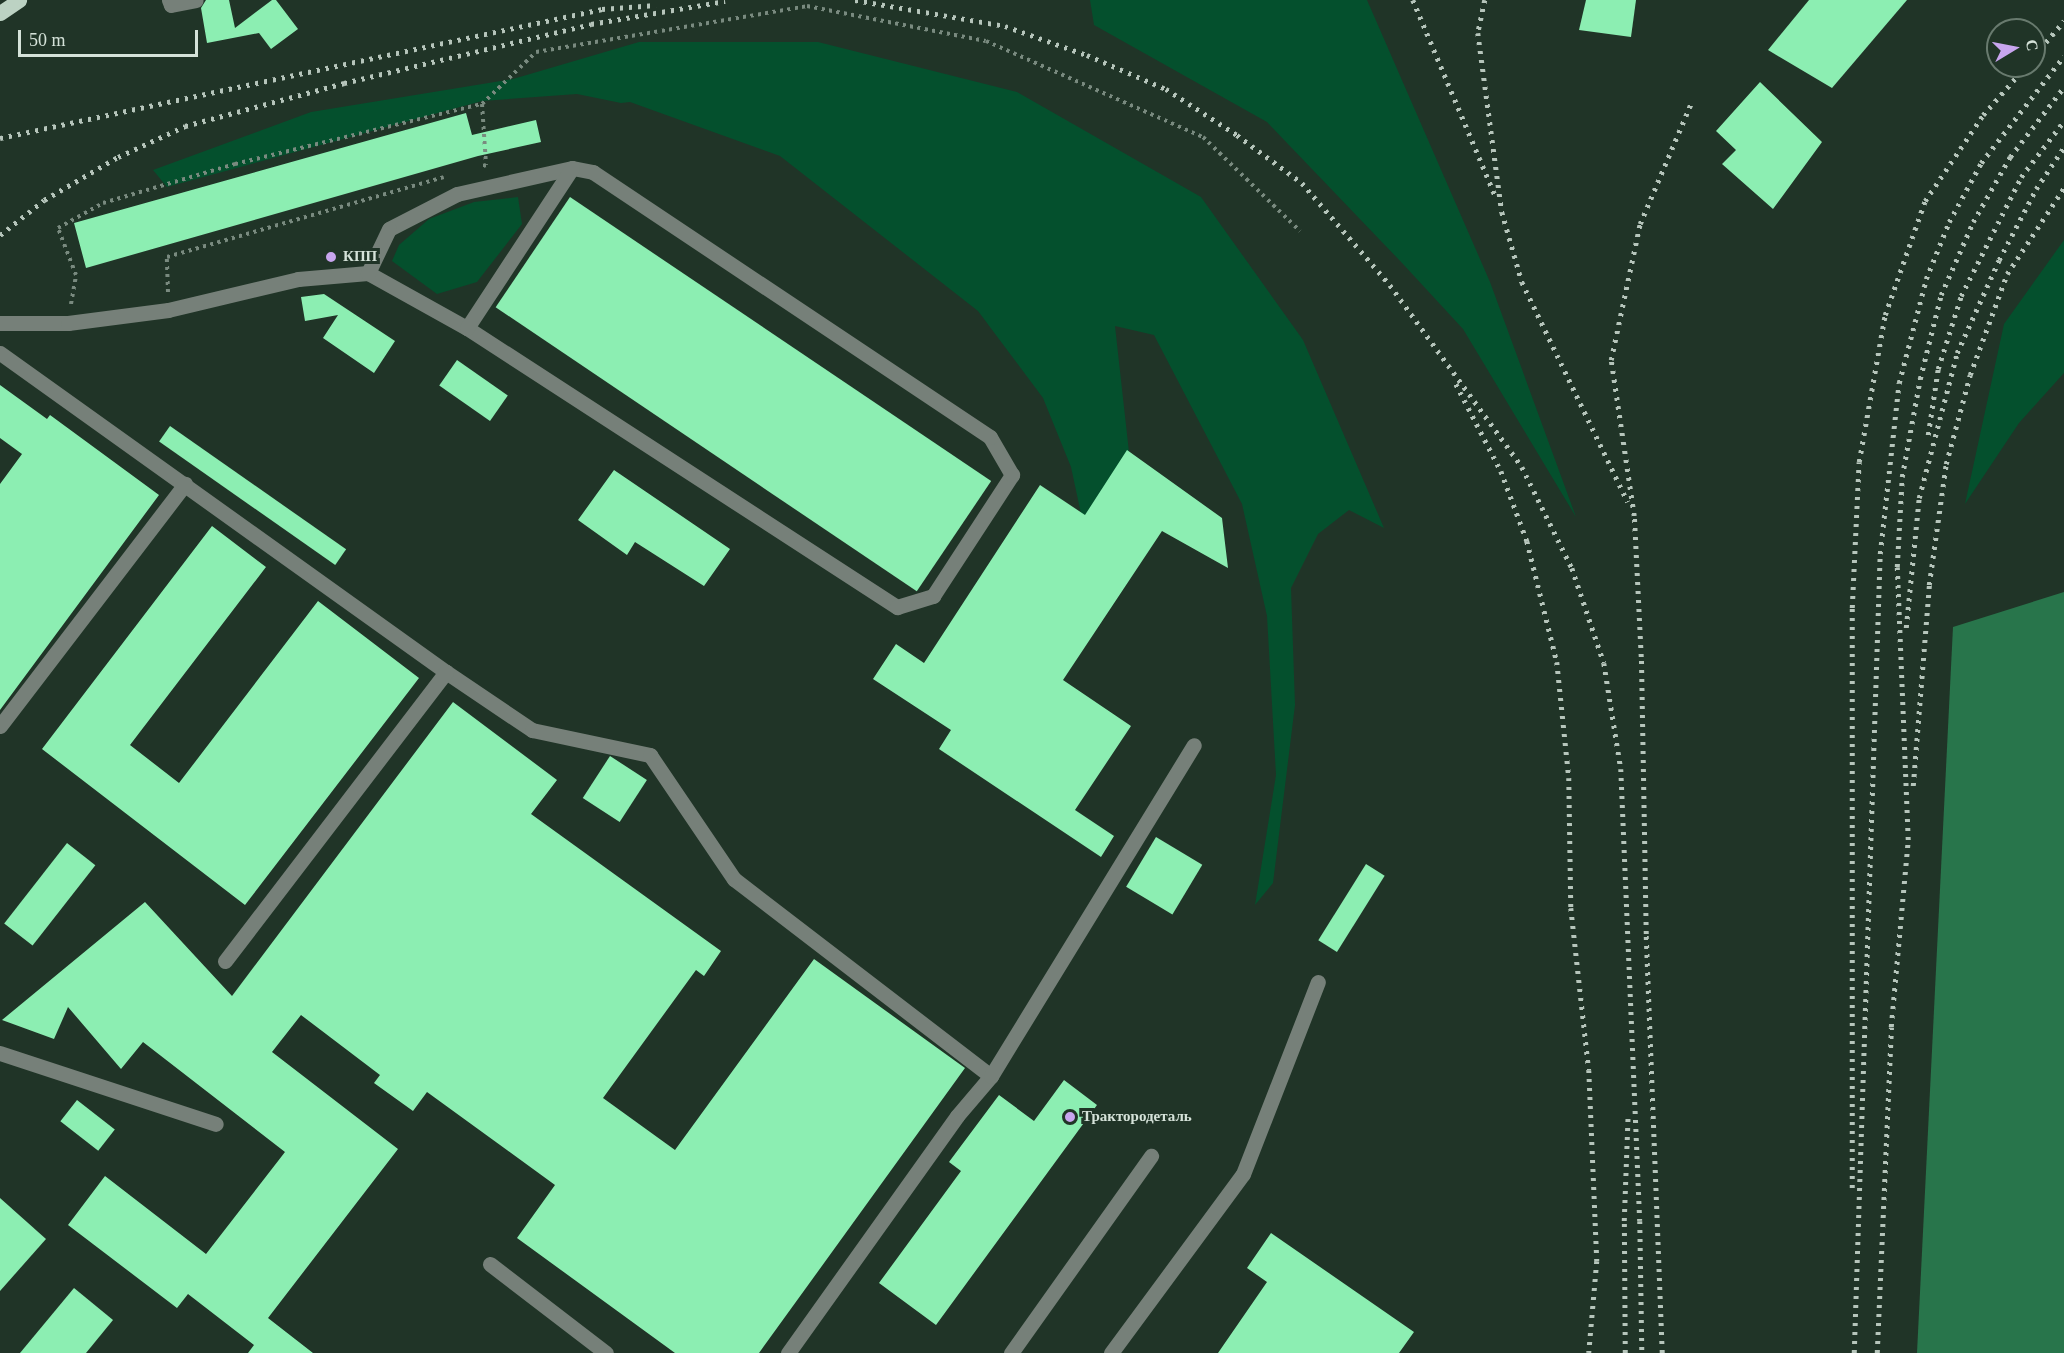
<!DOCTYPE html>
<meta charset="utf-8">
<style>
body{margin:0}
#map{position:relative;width:2064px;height:1353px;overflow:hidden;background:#203427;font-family:Georgia,serif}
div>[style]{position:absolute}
.green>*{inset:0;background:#04502d}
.forest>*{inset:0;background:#28754b}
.building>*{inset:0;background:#8ceeb2;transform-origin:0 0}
.path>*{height:4px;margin-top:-2px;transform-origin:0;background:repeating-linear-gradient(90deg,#798a7f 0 3px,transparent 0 7.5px)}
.minor>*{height:15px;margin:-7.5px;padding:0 7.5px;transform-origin:7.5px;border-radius:7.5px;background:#768079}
.major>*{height:15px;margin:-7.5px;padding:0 7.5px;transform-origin:7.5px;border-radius:7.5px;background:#bcd2c3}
.rail>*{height:4.5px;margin-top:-2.25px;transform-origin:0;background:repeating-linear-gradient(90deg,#b6c5bb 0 3px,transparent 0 9px)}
.dots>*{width:16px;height:16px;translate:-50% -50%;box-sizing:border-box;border:3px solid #203427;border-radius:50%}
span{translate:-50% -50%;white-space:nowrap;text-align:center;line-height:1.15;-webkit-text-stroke:6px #203427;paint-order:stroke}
.poi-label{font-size:15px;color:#d5e2d9;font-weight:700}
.left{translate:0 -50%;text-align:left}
.north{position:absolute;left:1986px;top:18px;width:60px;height:60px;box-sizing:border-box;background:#203427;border:2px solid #687a6e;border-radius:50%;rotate:80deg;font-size:16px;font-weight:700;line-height:24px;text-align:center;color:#d5e2d9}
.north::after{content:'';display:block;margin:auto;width:21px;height:27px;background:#c8a5ee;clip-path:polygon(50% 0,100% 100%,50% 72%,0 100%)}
.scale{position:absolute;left:18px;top:30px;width:180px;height:27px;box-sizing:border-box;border:3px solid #d5e2d9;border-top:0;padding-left:8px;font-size:18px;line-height:21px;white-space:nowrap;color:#d5e2d9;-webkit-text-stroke:4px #203427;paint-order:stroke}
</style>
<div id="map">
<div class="green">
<div style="clip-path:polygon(1090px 0,1367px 0,1490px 282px,1576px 517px,1463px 329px,1403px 264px,1267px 122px,1094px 25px)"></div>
<div style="clip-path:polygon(639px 42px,818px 42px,1017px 92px,1201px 197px,1303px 340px,1384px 528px,1349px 510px,1318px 534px,1291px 588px,1295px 705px,1273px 883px,1255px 905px,1276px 775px,1267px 616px,1242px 504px,1154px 335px,1115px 326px,1130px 461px,1083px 523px,1071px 467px,1043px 398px,978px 311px,780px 156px,630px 102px,621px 103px,577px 94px,482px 101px,167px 187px,153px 170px,311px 112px,513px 79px)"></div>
<div style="clip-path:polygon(518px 197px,522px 224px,477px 282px,437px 294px,392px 261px,399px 245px,429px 219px,474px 202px)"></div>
<div style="clip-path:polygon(2064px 240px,2064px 373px,2019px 423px,1965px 504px,2004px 324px)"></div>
</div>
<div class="forest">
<div style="clip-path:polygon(2064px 592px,2064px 1353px,1917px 1353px,1953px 627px)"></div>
</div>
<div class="building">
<div style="clip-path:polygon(206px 0,229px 0,235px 28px,272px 0,276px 0,298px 29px,271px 49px,259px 33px,207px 43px,201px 8px)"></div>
<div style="clip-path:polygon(1586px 0,1636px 0,1631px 37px,1579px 30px)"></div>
<div style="clip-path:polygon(1809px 0,1907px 0,1832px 88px,1768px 50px)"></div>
<div style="clip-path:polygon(1760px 82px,1822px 142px,1773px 209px,1722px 164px,1736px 150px,1716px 131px)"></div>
<div style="clip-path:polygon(466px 113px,472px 135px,536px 120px,541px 142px,478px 156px,86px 268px,74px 223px)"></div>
<div style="left:570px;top:197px;width:508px;height:133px;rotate:34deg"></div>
<div style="clip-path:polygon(324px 294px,395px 341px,374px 373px,323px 338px,338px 315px,305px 321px,301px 297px)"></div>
<div style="left:457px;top:360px;width:62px;height:31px;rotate:35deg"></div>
<div style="clip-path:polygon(0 385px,47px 419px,50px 415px,159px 495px,0 710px,0 484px,22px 454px,0 438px)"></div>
<div style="left:170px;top:426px;width:215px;height:19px;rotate:35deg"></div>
<div style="clip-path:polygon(1127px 450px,1222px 518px,1228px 568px,1162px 531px,1063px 680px,1131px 726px,1075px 810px,1114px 836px,1101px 857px,939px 749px,951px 730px,873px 679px,896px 644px,924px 663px,1040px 485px,1085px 515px)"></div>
<div style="clip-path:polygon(614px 470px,730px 549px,704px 586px,635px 542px,627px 555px,578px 520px)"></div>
<div style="clip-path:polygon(212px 526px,266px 567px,130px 745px,179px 783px,318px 601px,419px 678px,245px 905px,42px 749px)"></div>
<div style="clip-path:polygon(453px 702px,557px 780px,531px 814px,721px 951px,704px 976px,696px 970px,603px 1098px,675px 1150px,814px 959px,965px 1068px,759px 1353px,675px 1353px,517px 1238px,555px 1185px,427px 1092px,413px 1111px,374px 1083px,380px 1075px,301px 1015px,272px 1052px,398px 1149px,268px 1318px,313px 1353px,248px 1353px,254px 1345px,188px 1294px,177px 1308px,68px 1225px,105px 1176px,206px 1254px,285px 1152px,143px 1042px,121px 1069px,68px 1007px,54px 1039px,2px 1020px,145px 902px,232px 996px)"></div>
<div style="left:610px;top:756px;width:44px;height:50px;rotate:33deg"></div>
<div style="left:1156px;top:837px;width:54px;height:58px;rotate:31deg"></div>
<div style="left:67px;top:843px;width:36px;height:102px;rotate:38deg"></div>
<div style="left:1366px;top:864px;width:22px;height:90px;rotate:32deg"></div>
<div style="clip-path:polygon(1064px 1080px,1097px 1105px,936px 1325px,879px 1283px,961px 1171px,949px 1162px,999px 1095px,1034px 1121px)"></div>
<div style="left:77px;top:1100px;width:48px;height:27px;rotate:38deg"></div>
<div style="clip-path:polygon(0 1198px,46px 1239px,0 1291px)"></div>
<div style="clip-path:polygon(1271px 1233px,1414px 1332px,1399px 1353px,1218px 1353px,1267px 1282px,1247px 1268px)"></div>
<div style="clip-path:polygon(74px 1288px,113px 1320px,86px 1353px,20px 1353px)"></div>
</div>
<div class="path">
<div style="left:482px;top:104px;width:75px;rotate:-43.9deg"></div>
<div style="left:536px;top:52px;width:275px;rotate:-9.6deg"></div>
<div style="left:807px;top:6px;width:182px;rotate:11.1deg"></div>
<div style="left:986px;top:41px;width:237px;rotate:23.9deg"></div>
<div style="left:1203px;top:137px;width:135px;rotate:44.1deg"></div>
<div style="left:168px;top:292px;width:35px;rotate:-92deg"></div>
<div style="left:167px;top:257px;width:288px;rotate:-16.1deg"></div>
<div style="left:71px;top:304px;width:29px;rotate:-80deg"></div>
<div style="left:76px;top:275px;width:50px;rotate:-111deg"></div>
<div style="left:58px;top:228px;width:51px;rotate:-29.1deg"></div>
<div style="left:103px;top:203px;width:138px;rotate:-16.5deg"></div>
<div style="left:235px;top:164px;width:254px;rotate:-13.7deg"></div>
<div style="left:482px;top:104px;width:61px;rotate:86.2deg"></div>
<div style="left:486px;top:165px;width:6px;rotate:162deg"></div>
</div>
<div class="minor">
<div style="left:169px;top:0;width:5px;rotate:68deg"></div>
<div style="left:171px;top:5px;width:25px;rotate:-11deg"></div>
<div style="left:0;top:323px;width:68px"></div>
<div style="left:68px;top:323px;width:101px;rotate:-7.4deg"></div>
<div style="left:168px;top:310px;width:134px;rotate:-13.4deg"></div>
<div style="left:298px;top:279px;width:70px;rotate:-4.9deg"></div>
<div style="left:368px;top:273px;width:113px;rotate:29.1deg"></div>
<div style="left:467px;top:328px;width:513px;rotate:32.98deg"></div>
<div style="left:897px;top:607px;width:38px;rotate:-17deg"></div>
<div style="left:933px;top:596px;width:145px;rotate:-56.9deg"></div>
<div style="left:1012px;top:475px;width:44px;rotate:-120.1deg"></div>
<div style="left:990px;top:437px;width:477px;rotate:-146.3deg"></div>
<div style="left:593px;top:172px;width:21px;rotate:-169deg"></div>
<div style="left:572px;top:168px;width:118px;rotate:167.3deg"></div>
<div style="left:457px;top:194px;width:76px;rotate:152.8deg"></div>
<div style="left:389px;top:229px;width:49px;rotate:115.5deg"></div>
<div style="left:467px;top:328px;width:191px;rotate:-56.7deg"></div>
<div style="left:0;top:353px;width:548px;rotate:35.57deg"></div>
<div style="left:446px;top:672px;width:104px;rotate:34deg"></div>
<div style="left:532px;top:730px;width:121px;rotate:12deg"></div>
<div style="left:650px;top:755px;width:150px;rotate:55.9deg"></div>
<div style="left:734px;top:879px;width:324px;rotate:37.5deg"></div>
<div style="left:0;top:726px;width:305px;rotate:-52.6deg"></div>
<div style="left:225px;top:961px;width:364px;rotate:-52.6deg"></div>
<div style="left:0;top:1053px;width:227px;rotate:18.2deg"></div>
<div style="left:490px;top:1264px;width:146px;rotate:37.5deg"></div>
<div style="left:788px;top:1353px;width:291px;rotate:-54.5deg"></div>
<div style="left:957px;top:1116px;width:52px;rotate:-49.6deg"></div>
<div style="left:991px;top:1076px;width:388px;rotate:-58.5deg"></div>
<div style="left:1011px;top:1353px;width:242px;rotate:-54.6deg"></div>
<div style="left:1111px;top:1353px;width:222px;rotate:-53.6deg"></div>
<div style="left:1243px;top:1174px;width:206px;rotate:-68.7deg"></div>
</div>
<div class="major">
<div style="left:0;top:13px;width:23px;rotate:-34deg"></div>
</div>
<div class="rail">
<div style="left:855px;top:0;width:152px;rotate:9.8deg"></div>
<div style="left:1005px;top:26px;width:87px;rotate:19.5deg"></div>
<div style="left:1087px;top:55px;width:86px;rotate:23.3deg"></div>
<div style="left:1166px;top:89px;width:85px;rotate:32.9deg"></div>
<div style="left:1237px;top:135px;width:81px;rotate:36.4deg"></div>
<div style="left:1302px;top:183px;width:135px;rotate:49.2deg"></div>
<div style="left:1390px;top:285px;width:225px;rotate:54deg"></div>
<div style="left:1522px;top:467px;width:113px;rotate:63.7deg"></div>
<div style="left:1572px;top:568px;width:100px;rotate:71.4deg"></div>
<div style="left:1604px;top:663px;width:107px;rotate:80.9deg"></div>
<div style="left:1621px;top:769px;width:452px;rotate:87.6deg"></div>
<div style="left:1640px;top:1221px;width:132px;rotate:89.1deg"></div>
<div style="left:1413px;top:0;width:212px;rotate:67.2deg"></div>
<div style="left:1485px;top:0;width:34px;rotate:102deg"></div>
<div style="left:1478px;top:33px;width:181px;rotate:82.4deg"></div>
<div style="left:1502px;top:212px;width:73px;rotate:74.1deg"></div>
<div style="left:1522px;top:282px;width:244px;rotate:64.3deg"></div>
<div style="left:2034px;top:56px;width:46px;rotate:-49.4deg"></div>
<div style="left:0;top:138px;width:616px;rotate:-12.09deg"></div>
<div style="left:602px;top:9px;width:54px;rotate:-4.2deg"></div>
<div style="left:0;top:235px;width:56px;rotate:-38.5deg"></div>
<div style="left:44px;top:200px;width:86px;rotate:-30.2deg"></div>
<div style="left:118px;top:157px;width:74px;rotate:-24.8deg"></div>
<div style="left:185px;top:126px;width:165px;rotate:-15.1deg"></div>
<div style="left:344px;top:83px;width:254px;rotate:-13.4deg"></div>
<div style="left:591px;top:24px;width:136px;rotate:-9.7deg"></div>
<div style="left:1456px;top:384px;width:98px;rotate:62.7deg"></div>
<div style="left:1501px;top:471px;width:75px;rotate:69.6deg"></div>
<div style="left:1527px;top:541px;width:125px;rotate:76.1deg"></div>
<div style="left:1557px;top:662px;width:117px;rotate:84.1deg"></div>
<div style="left:1569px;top:778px;width:130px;rotate:89.1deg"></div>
<div style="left:1571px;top:908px;width:163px;rotate:83.7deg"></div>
<div style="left:1589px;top:1070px;width:191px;rotate:87.6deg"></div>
<div style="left:1597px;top:1261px;width:92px;rotate:95deg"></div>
<div style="left:1928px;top:435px;width:67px;rotate:-81.4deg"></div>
<div style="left:1938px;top:369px;width:77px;rotate:-72.5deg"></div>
<div style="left:1961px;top:296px;width:133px;rotate:-63.2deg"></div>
<div style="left:2021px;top:177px;width:71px;rotate:-52.5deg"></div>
<div style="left:1906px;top:628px;width:131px;rotate:-84.3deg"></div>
<div style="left:1919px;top:498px;width:150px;rotate:-75.3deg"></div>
<div style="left:1957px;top:353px;width:102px;rotate:-65.7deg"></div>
<div style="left:1999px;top:260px;width:80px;rotate:-62.5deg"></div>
<div style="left:2036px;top:189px;width:50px;rotate:-56.3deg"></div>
<div style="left:1913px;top:786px;width:202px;rotate:-85.4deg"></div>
<div style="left:1929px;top:585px;width:122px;rotate:-82deg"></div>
<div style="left:1946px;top:464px;width:92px;rotate:-74.9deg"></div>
<div style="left:1970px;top:375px;width:108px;rotate:-69.9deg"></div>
<div style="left:2007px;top:274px;width:103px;rotate:-56.5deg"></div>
<div style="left:1852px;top:1188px;width:580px;rotate:-90deg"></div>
<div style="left:1852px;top:608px;width:146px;rotate:-87.3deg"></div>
<div style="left:1859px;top:462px;width:149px;rotate:-80deg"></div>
<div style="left:1885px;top:315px;width:121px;rotate:-70.7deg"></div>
<div style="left:1925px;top:201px;width:104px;rotate:-56deg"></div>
<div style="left:1983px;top:115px;width:65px;rotate:-48.7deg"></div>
<div style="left:1625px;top:1353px;width:132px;rotate:-90.4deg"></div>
<div style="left:1624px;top:1221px;width:108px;rotate:-87.9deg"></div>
<div style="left:1662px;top:1353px;width:419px;rotate:-92.2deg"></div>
<div style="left:1646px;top:934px;width:277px;rotate:-91deg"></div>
<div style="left:1641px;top:657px;width:141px;rotate:-92.8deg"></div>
<div style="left:1634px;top:516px;width:158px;rotate:-98.4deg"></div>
<div style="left:1611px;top:360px;width:139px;rotate:-78deg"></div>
<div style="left:1640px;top:224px;width:131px;rotate:-67.1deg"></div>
<div style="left:1854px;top:1353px;width:799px;rotate:-88.14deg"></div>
<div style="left:1880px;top:554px;width:172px;rotate:-83.7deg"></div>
<div style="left:1899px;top:383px;width:107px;rotate:-75.4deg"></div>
<div style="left:1926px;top:279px;width:61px;rotate:-68deg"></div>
<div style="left:1949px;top:222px;width:67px;rotate:-61.5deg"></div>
<div style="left:1981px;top:163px;width:135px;rotate:-52.2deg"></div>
<div style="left:1877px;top:1353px;width:326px;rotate:-87.5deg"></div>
<div style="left:1891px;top:1027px;width:188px;rotate:-84.8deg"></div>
<div style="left:1908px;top:840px;width:273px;rotate:-92.3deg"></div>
<div style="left:1897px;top:567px;width:90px;rotate:-86.8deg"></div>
<div style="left:1902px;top:477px;width:100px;rotate:-79.6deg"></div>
<div style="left:1920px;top:379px;width:87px;rotate:-76deg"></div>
<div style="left:1941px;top:295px;width:80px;rotate:-66.3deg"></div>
<div style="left:1973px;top:222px;width:75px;rotate:-60.4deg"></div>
<div style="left:2010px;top:157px;width:88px;rotate:-52.4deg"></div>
</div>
<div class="dots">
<div style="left:331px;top:257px;background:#c8a5ee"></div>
<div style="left:1070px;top:1117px;background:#c8a5ee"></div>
</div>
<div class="poi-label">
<span class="left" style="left:343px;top:257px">КПП</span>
<span class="left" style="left:1082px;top:1117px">Трактородеталь</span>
</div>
<div class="north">С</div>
<div class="scale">50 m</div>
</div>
